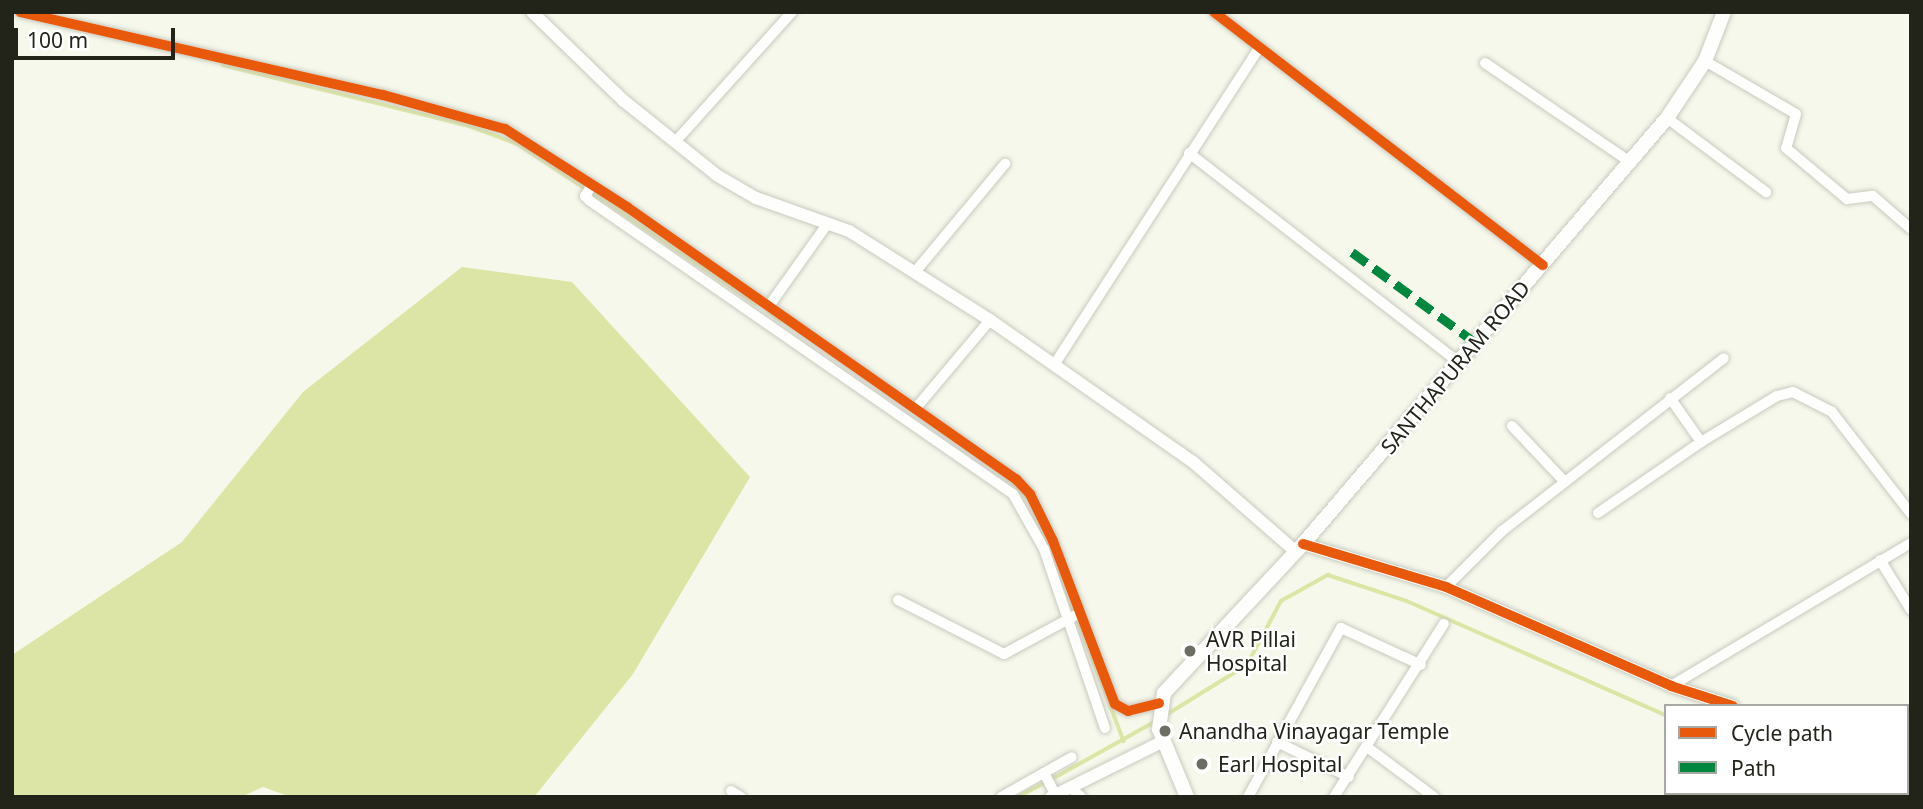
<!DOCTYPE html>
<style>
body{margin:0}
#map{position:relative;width:1923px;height:809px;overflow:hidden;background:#f6f8ec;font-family:"Noto Sans",sans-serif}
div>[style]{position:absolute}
.water>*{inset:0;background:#dce5a5}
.stream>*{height:3.5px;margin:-1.75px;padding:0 1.75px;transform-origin:1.75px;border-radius:1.75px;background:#dce5a5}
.roads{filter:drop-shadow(0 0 2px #c8cabf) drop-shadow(0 0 2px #c8cabf)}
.minor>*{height:10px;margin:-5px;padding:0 5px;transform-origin:5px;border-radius:5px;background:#fefefc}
.tertiary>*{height:12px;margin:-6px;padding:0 6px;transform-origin:6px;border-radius:6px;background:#fefefc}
.secondary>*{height:14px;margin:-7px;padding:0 7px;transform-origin:7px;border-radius:7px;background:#fefefc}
.quiet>*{height:9px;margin-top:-4.5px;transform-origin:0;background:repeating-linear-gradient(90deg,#00873e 0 18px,transparent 0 27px)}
.cycleway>*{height:10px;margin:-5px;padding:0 5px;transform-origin:5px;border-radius:5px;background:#e8590c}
.dots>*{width:19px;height:19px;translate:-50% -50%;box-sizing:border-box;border:4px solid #fff;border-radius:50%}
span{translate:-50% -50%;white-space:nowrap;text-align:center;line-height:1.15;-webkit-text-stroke:5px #fff;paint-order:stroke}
.street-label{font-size:21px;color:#222419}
.poi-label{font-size:21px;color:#222419}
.left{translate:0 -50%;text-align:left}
.frame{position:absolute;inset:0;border:14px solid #222419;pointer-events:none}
.legend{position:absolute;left:1664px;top:704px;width:245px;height:91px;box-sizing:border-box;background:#fff;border:2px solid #a7a7a3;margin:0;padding:9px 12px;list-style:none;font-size:21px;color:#222419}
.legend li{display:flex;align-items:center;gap:14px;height:35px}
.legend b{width:35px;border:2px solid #a7a7a3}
.scale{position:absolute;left:14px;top:28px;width:161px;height:32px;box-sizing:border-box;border:4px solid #222419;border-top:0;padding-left:9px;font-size:21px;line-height:24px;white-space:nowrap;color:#222419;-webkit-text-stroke:5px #fff;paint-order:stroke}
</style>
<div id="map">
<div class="water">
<div style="clip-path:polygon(462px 267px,572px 282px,750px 477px,633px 674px,534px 797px,291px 797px,263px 787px,241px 797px,12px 797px,12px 655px,182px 542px,303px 392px)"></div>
</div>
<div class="stream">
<div style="left:223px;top:65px;width:253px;rotate:13.9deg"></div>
<div style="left:469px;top:126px;width:52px;rotate:20.2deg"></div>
<div style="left:518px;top:144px;width:78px;rotate:33.5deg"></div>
<div style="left:593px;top:193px;width:197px;rotate:34.3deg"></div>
<div style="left:769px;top:312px;width:15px;rotate:37deg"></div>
<div style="left:1009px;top:479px;width:28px;rotate:46deg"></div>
<div style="left:1048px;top:540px;width:215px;rotate:69.3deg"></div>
<div style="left:1166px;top:715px;width:95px;rotate:-31.7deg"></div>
<div style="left:1247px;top:665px;width:72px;rotate:-62deg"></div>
<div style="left:1281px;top:601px;width:54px;rotate:-29deg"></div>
<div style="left:1328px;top:575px;width:83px;rotate:18.2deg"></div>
<div style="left:1407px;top:601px;width:283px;rotate:23.8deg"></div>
<div style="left:1054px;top:778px;width:117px;rotate:-29.2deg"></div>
<div style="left:1820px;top:793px;width:8px;rotate:30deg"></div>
<div style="left:1018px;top:797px;width:30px;rotate:-28deg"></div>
</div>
<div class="roads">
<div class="minor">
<div style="left:20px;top:12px;width:372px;rotate:12.9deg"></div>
<div style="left:383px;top:95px;width:127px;rotate:15.6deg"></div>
<div style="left:505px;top:129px;width:145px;rotate:32.6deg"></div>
<div style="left:627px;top:207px;width:475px;rotate:35deg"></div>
<div style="left:1016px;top:479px;width:21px;rotate:47deg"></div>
<div style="left:1030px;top:494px;width:52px;rotate:63.9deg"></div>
<div style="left:1053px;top:541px;width:174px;rotate:69.2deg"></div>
<div style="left:1115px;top:704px;width:15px;rotate:28deg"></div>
<div style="left:1128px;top:711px;width:32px;rotate:-14deg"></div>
<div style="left:1214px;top:12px;width:415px;rotate:37.6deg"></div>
<div style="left:1705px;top:61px;width:105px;rotate:30.2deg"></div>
<div style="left:1796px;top:114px;width:35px;rotate:106deg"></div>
<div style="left:1786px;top:148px;width:80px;rotate:39.9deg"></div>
<div style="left:1847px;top:199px;width:26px;rotate:-7deg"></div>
<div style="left:1873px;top:196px;width:50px;rotate:41deg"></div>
<div style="left:1485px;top:63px;width:176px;rotate:34.3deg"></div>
<div style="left:1667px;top:118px;width:124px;rotate:36.8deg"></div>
<div style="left:675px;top:142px;width:175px;rotate:-48deg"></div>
<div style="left:1189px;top:153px;width:343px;rotate:37.8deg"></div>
<div style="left:592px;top:185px;width:13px;rotate:122deg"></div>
<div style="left:585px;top:196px;width:7px;rotate:45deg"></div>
<div style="left:590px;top:201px;width:515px;rotate:34.71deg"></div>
<div style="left:1013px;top:494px;width:63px;rotate:60.6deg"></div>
<div style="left:1044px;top:549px;width:189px;rotate:71.2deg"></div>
<div style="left:915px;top:272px;width:141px;rotate:-50.2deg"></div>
<div style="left:769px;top:306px;width:102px;rotate:-54.6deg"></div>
<div style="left:1054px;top:365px;width:378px;rotate:-57.1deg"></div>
<div style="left:1670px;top:398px;width:54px;rotate:54.8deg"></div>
<div style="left:916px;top:408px;width:115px;rotate:-49.9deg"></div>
<div style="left:1512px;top:426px;width:77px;rotate:46.6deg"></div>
<div style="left:1598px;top:513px;width:125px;rotate:-34.6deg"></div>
<div style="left:1701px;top:442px;width:89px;rotate:-31.2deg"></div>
<div style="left:1777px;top:396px;width:16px;rotate:-14deg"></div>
<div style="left:1793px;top:392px;width:44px;rotate:27.1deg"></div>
<div style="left:1832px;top:412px;width:129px;rotate:52.2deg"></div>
<div style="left:1880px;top:560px;width:59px;rotate:58.2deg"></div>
<div style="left:1446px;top:587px;width:79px;rotate:-45deg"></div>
<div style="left:1502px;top:531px;width:281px;rotate:-37.9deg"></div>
<div style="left:898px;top:600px;width:119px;rotate:27deg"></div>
<div style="left:1004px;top:654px;width:80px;rotate:-28.5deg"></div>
<div style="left:1671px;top:686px;width:279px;rotate:-30.8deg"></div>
<div style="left:1907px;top:736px;width:5px;rotate:-37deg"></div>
<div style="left:1277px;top:742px;width:80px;rotate:25.9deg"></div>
<div style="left:1367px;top:747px;width:84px;rotate:36.7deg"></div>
<div style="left:1044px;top:773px;width:24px;rotate:62deg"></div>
<div style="left:1070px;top:787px;width:15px;rotate:42deg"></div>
<div style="left:731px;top:791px;width:12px;rotate:31deg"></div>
<div style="left:1001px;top:797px;width:81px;rotate:-29.4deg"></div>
<div style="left:1248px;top:797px;width:193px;rotate:-61.2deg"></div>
<div style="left:1341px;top:628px;width:88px;rotate:24.8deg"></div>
<div style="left:1334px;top:797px;width:205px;rotate:-57.6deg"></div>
</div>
<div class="tertiary">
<div style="left:532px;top:12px;width:128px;rotate:44.1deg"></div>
<div style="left:624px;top:101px;width:120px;rotate:38.6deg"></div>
<div style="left:718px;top:176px;width:44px;rotate:30.1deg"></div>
<div style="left:756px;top:198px;width:99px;rotate:19.5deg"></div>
<div style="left:849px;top:231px;width:167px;rotate:32.3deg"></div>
<div style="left:990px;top:320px;width:248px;rotate:35deg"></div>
<div style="left:1193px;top:462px;width:137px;rotate:41.1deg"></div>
<div style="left:1303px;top:544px;width:149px;rotate:16.7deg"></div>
<div style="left:1446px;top:587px;width:246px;rotate:23.7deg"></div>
<div style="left:1671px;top:686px;width:65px;rotate:17.9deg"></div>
<div style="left:1886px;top:793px;width:8px;rotate:30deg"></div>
<div style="left:1051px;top:797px;width:126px;rotate:-26.4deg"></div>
</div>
<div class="secondary">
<div style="left:1187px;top:797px;width:74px;rotate:-112.4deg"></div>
<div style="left:1159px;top:729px;width:36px;rotate:-82deg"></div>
<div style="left:1164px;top:693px;width:204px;rotate:-47deg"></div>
<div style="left:1303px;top:544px;width:560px;rotate:-49.49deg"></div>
<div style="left:1667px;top:118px;width:69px;rotate:-56.3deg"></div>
<div style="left:1705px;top:61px;width:53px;rotate:-68.8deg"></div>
</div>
</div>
<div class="quiet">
<div style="left:1352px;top:252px;width:154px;rotate:36.3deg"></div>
</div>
<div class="cycleway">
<div style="left:20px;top:12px;width:372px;rotate:12.9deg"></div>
<div style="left:383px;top:95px;width:127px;rotate:15.6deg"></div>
<div style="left:505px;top:129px;width:145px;rotate:32.6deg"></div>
<div style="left:627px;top:207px;width:475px;rotate:35deg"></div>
<div style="left:1016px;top:479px;width:21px;rotate:47deg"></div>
<div style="left:1030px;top:494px;width:52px;rotate:63.9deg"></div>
<div style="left:1053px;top:541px;width:174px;rotate:69.2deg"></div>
<div style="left:1115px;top:704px;width:15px;rotate:28deg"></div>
<div style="left:1128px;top:711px;width:32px;rotate:-14deg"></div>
<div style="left:1214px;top:12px;width:415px;rotate:37.6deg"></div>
<div style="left:1303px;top:544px;width:149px;rotate:16.7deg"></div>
<div style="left:1446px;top:587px;width:246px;rotate:23.7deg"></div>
<div style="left:1671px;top:686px;width:65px;rotate:17.9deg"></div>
</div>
<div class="dots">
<div style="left:1190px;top:651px;background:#6c6e63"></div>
<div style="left:1165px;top:731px;background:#6c6e63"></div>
<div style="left:1202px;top:764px;background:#6c6e63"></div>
</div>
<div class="street-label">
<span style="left:1455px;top:367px;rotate:-50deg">SANTHAPURAM ROAD</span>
</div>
<div class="poi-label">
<span class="left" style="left:1206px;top:651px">AVR Pillai<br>Hospital</span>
<span class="left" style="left:1179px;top:731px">Anandha Vinayagar Temple</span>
<span class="left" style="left:1218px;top:764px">Earl Hospital</span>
</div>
<div class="frame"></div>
<ul class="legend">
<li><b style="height:9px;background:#e8590c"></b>Cycle path</li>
<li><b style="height:9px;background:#00873e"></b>Path</li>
</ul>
<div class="scale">100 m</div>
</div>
